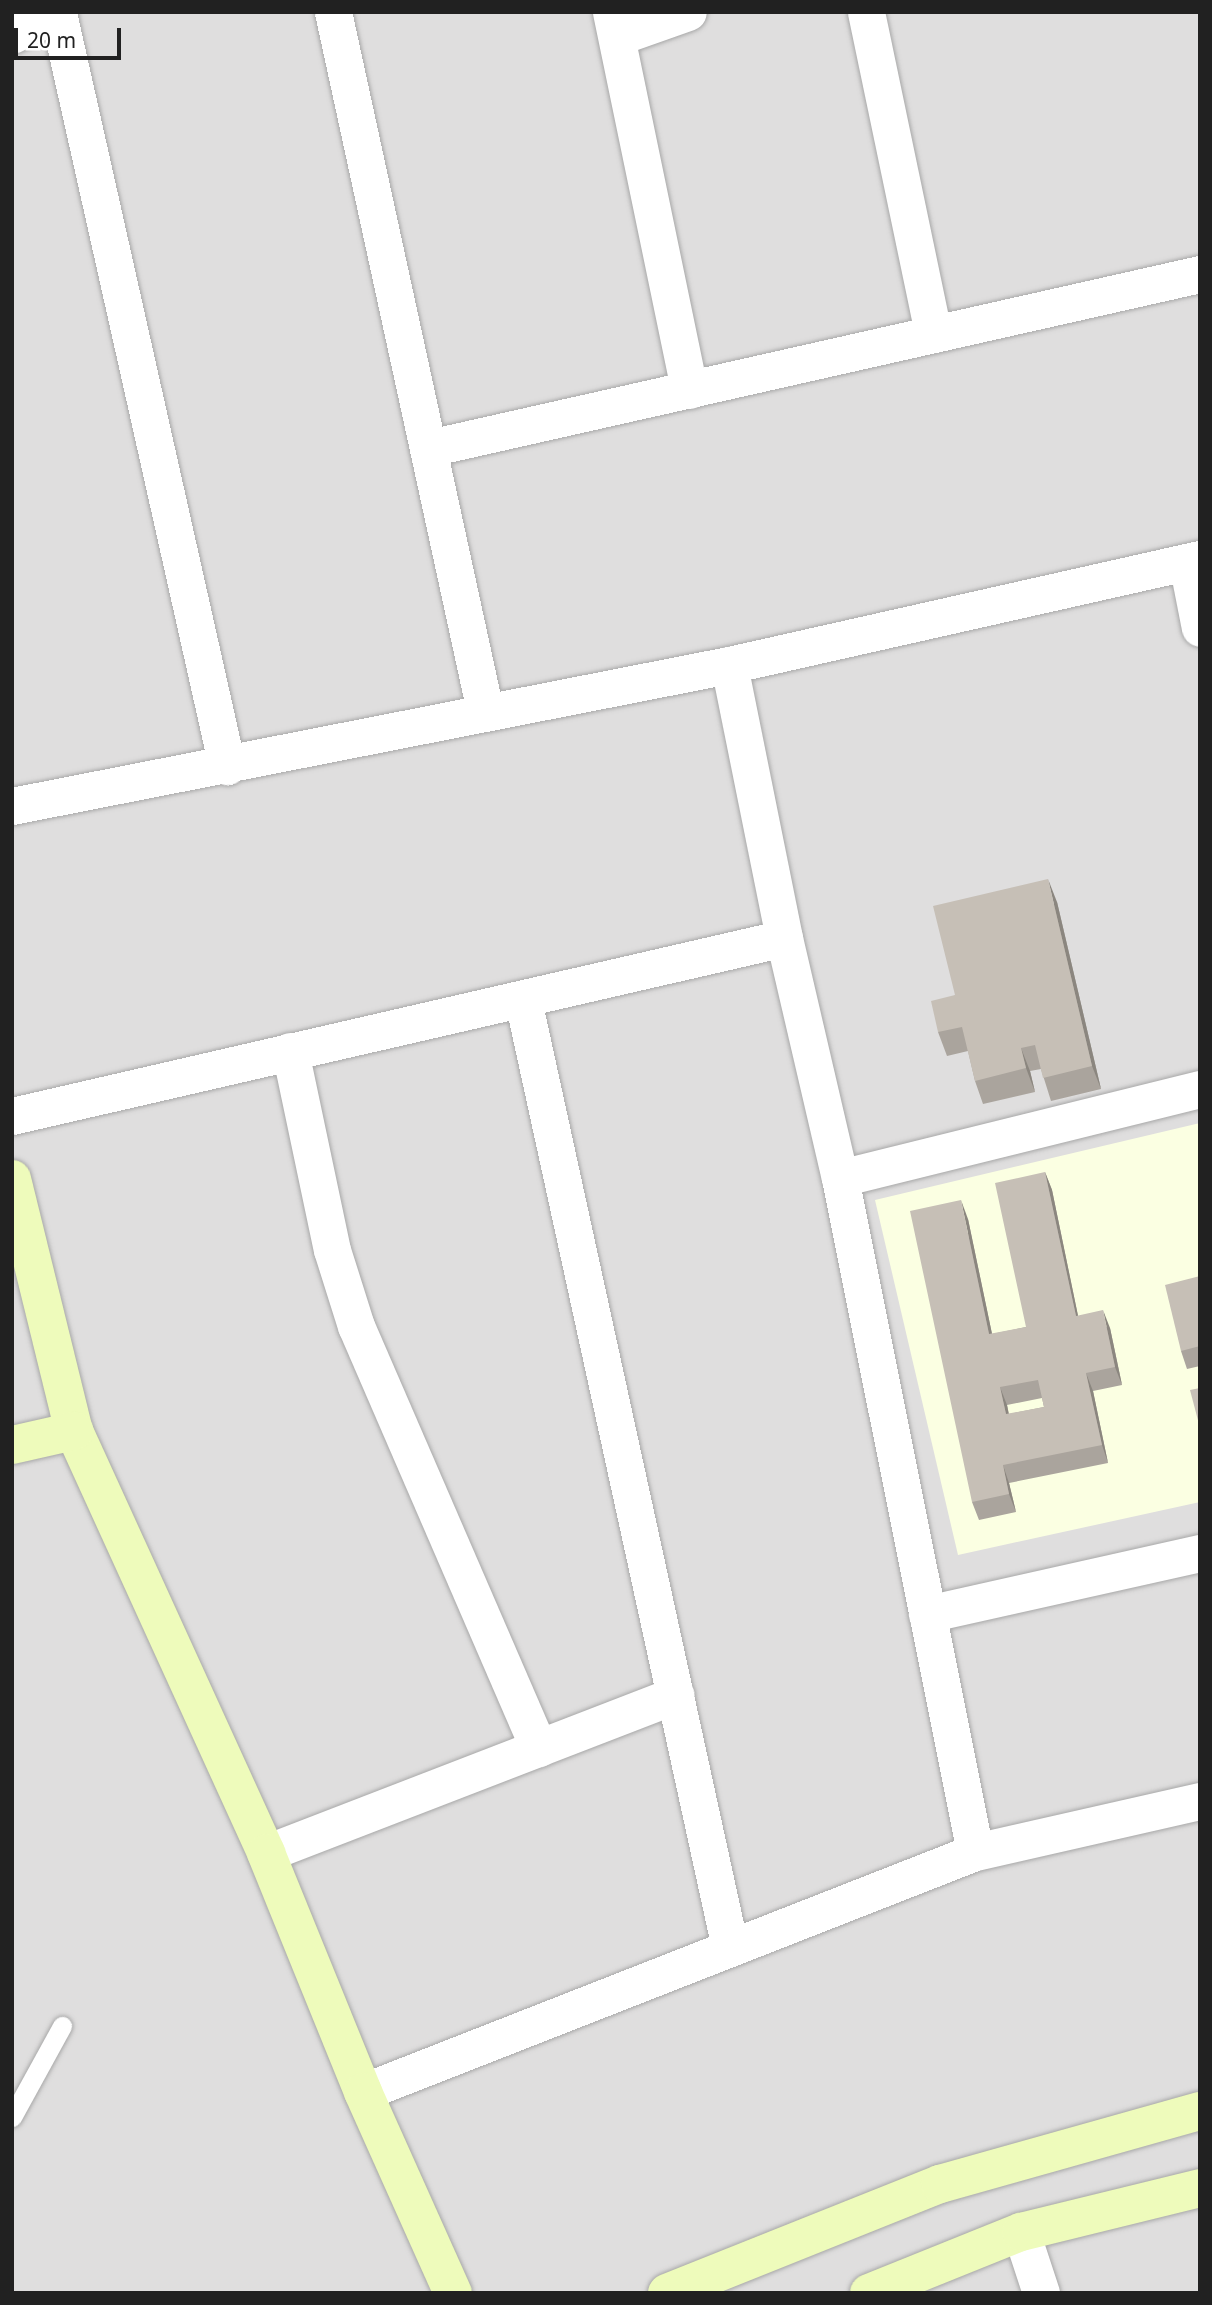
<!DOCTYPE html>
<style>
body{margin:0}
#map{position:relative;width:1212px;height:2305px;overflow:hidden;background:#f1efe7;font-family:"Noto Sans",sans-serif}
div>[style]{position:absolute}
.residential>*{inset:0;background:#dfdede;transform-origin:0 0}
.education>*{inset:0;background:#fbffe2}
.roads{filter:drop-shadow(0 0 2px #a8a8a8) drop-shadow(0 0 2px #a8a8a8)}
.lane>*{height:19px;margin:-9.5px;padding:0 9.5px;transform-origin:9.5px;border-radius:9.5px;background:#fff}
.street>*{height:37px;margin:-18.5px;padding:0 18.5px;transform-origin:18.5px;border-radius:18.5px;background:#fff}
.secondary>*{height:38px;margin:-19px;padding:0 19px;transform-origin:19px;border-radius:19px;background:#eefbbb}
.wall>*{inset:0;background:#aaa49d}
.shaded-wall>*{inset:0;background:#8b867f}
.building>*{inset:0;background:#c6bfb6}
span{translate:-50% -50%;white-space:nowrap;text-align:center;line-height:1.15;-webkit-text-stroke:7px #fff;paint-order:stroke}
.frame{position:absolute;inset:0;border:14px solid #212121;pointer-events:none}
.scale{position:absolute;left:14px;top:28px;width:107px;height:32px;box-sizing:border-box;border:4px solid #212121;border-top:0;padding-left:9px;font-size:21px;line-height:24px;white-space:nowrap;color:#212121;-webkit-text-stroke:5px #fff;paint-order:stroke}
</style>
<div id="map">
<div class="residential">
<div style="left:12px;top:12px;width:1188px;height:2281px"></div>
</div>
<div class="education">
<div style="clip-path:polygon(1200px 1123px,1200px 1502px,958px 1555px,875px 1200px)"></div>
</div>
<div class="roads">
<div class="lane">
<div style="left:12px;top:2117px;width:104px;rotate:-61.2deg"></div>
</div>
<div class="street">
<div style="left:333px;top:12px;width:715px;rotate:77.73deg"></div>
<div style="left:611px;top:12px;width:386px;rotate:78.3deg"></div>
<div style="left:866px;top:12px;width:329px;rotate:78.2deg"></div>
<div style="left:58px;top:13px;width:772px;rotate:77.35deg"></div>
<div style="left:12px;top:35px;width:52px;rotate:-26.1deg"></div>
<div style="left:617px;top:37px;width:75px;rotate:-19.4deg"></div>
<div style="left:429px;top:448px;width:790px;rotate:-12.72deg"></div>
<div style="left:1187px;top:562px;width:67px;rotate:78.9deg"></div>
<div style="left:729px;top:665px;width:278px;rotate:78.6deg"></div>
<div style="left:784px;top:938px;width:246px;rotate:76.9deg"></div>
<div style="left:840px;top:1178px;width:687px;rotate:78.67deg"></div>
<div style="left:12px;top:806px;width:731px;rotate:-11.13deg"></div>
<div style="left:729px;top:665px;width:483px;rotate:-12.7deg"></div>
<div style="left:523px;top:1000px;width:970px;rotate:77.68deg"></div>
<div style="left:290px;top:1051px;width:203px;rotate:78.1deg"></div>
<div style="left:332px;top:1250px;width:80px;rotate:72.5deg"></div>
<div style="left:356px;top:1326px;width:460px;rotate:66.6deg"></div>
<div style="left:12px;top:1116px;width:792px;rotate:-12.98deg"></div>
<div style="left:840px;top:1178px;width:371px;rotate:-13.9deg"></div>
<div style="left:927px;top:1614px;width:280px;rotate:-12.6deg"></div>
<div style="left:266px;top:1853px;width:439px;rotate:-21.1deg"></div>
<div style="left:363px;top:2092px;width:657px;rotate:-21.41deg"></div>
<div style="left:975px;top:1852px;width:231px;rotate:-12.8deg"></div>
<div style="left:1021px;top:2232px;width:64px;rotate:71.8deg"></div>
</div>
<div class="secondary">
<div style="left:12px;top:1179px;width:260px;rotate:76.2deg"></div>
<div style="left:74px;top:1431px;width:464px;rotate:65.5deg"></div>
<div style="left:266px;top:1853px;width:258px;rotate:67.9deg"></div>
<div style="left:363px;top:2092px;width:220px;rotate:65.9deg"></div>
<div style="left:12px;top:1445px;width:64px;rotate:-12.7deg"></div>
<div style="left:667px;top:2293px;width:294px;rotate:-21.8deg"></div>
<div style="left:940px;top:2184px;width:270px;rotate:-15.7deg"></div>
<div style="left:869px;top:2293px;width:164px;rotate:-21.9deg"></div>
<div style="left:1021px;top:2232px;width:184px;rotate:-13.8deg"></div>
</div>
</div>
<div class="wall">
<div style="clip-path:polygon(1057px 902px,1101px 1089px,1051px 1101px,1041px 1069px,1030px 1071px,1035px 1092px,983px 1104px,975px 1081px,968px 1051px,947px 1056px,938px 1032px,955px 995px)"></div>
<div style="clip-path:polygon(evenodd,1045px 1172px,1052px 1190px,1078px 1316px,1110px 1328px,1122px 1385px,1093px 1391px,1108px 1463px,1009px 1483px,1016px 1512px,979px 1520px,972px 1502px,968px 1219px,992px 1334px,1026px 1327px,1045px 1172px,1042px 1398px,1044px 1407px,1009px 1414px,1007px 1405px,1042px 1398px)"></div>
<div style="clip-path:polygon(1200px 1276px,1200px 1366px,1187px 1369px,1181px 1351px)"></div>
</div>
<div class="shaded-wall">
<div style="clip-path:polygon(1048px 879px,1057px 902px,1101px 1089px,1092px 1066px)"></div>
<div style="clip-path:polygon(1021px 1048px,1030px 1071px,1035px 1092px,1026px 1068px)"></div>
<div style="clip-path:polygon(1045px 1172px,1052px 1190px,1082px 1335px,1076px 1316px)"></div>
<div style="clip-path:polygon(961px 1200px,968px 1219px,996px 1353px,989px 1334px)"></div>
<div style="clip-path:polygon(1103px 1310px,1110px 1328px,1122px 1385px,1115px 1367px)"></div>
<div style="clip-path:polygon(1086px 1373px,1093px 1391px,1108px 1463px,1102px 1445px)"></div>
<div style="clip-path:polygon(1000px 1387px,1007px 1405px,1012px 1433px,1006px 1414px)"></div>
<div style="clip-path:polygon(1003px 1465px,1009px 1483px,1016px 1512px,1009px 1494px)"></div>
</div>
<div class="building">
<div style="clip-path:polygon(1048px 879px,1092px 1066px,1043px 1078px,1035px 1045px,1021px 1048px,1026px 1068px,975px 1081px,962px 1027px,938px 1032px,931px 1001px,955px 995px,933px 906px)"></div>
<div style="clip-path:polygon(evenodd,1045px 1172px,1076px 1316px,1103px 1310px,1115px 1367px,1086px 1373px,1102px 1445px,1003px 1465px,1009px 1494px,972px 1502px,910px 1211px,961px 1200px,989px 1334px,1026px 1327px,995px 1183px,1045px 1172px,1038px 1380px,1044px 1407px,1006px 1414px,1000px 1387px,1038px 1380px)"></div>
<div style="clip-path:polygon(1200px 1276px,1200px 1346px,1181px 1351px,1165px 1285px)"></div>
<div style="clip-path:polygon(1200px 1388px,1200px 1428px,1190px 1390px)"></div>
</div>
<div class="frame"></div>
<div class="scale">20 m</div>
</div>
